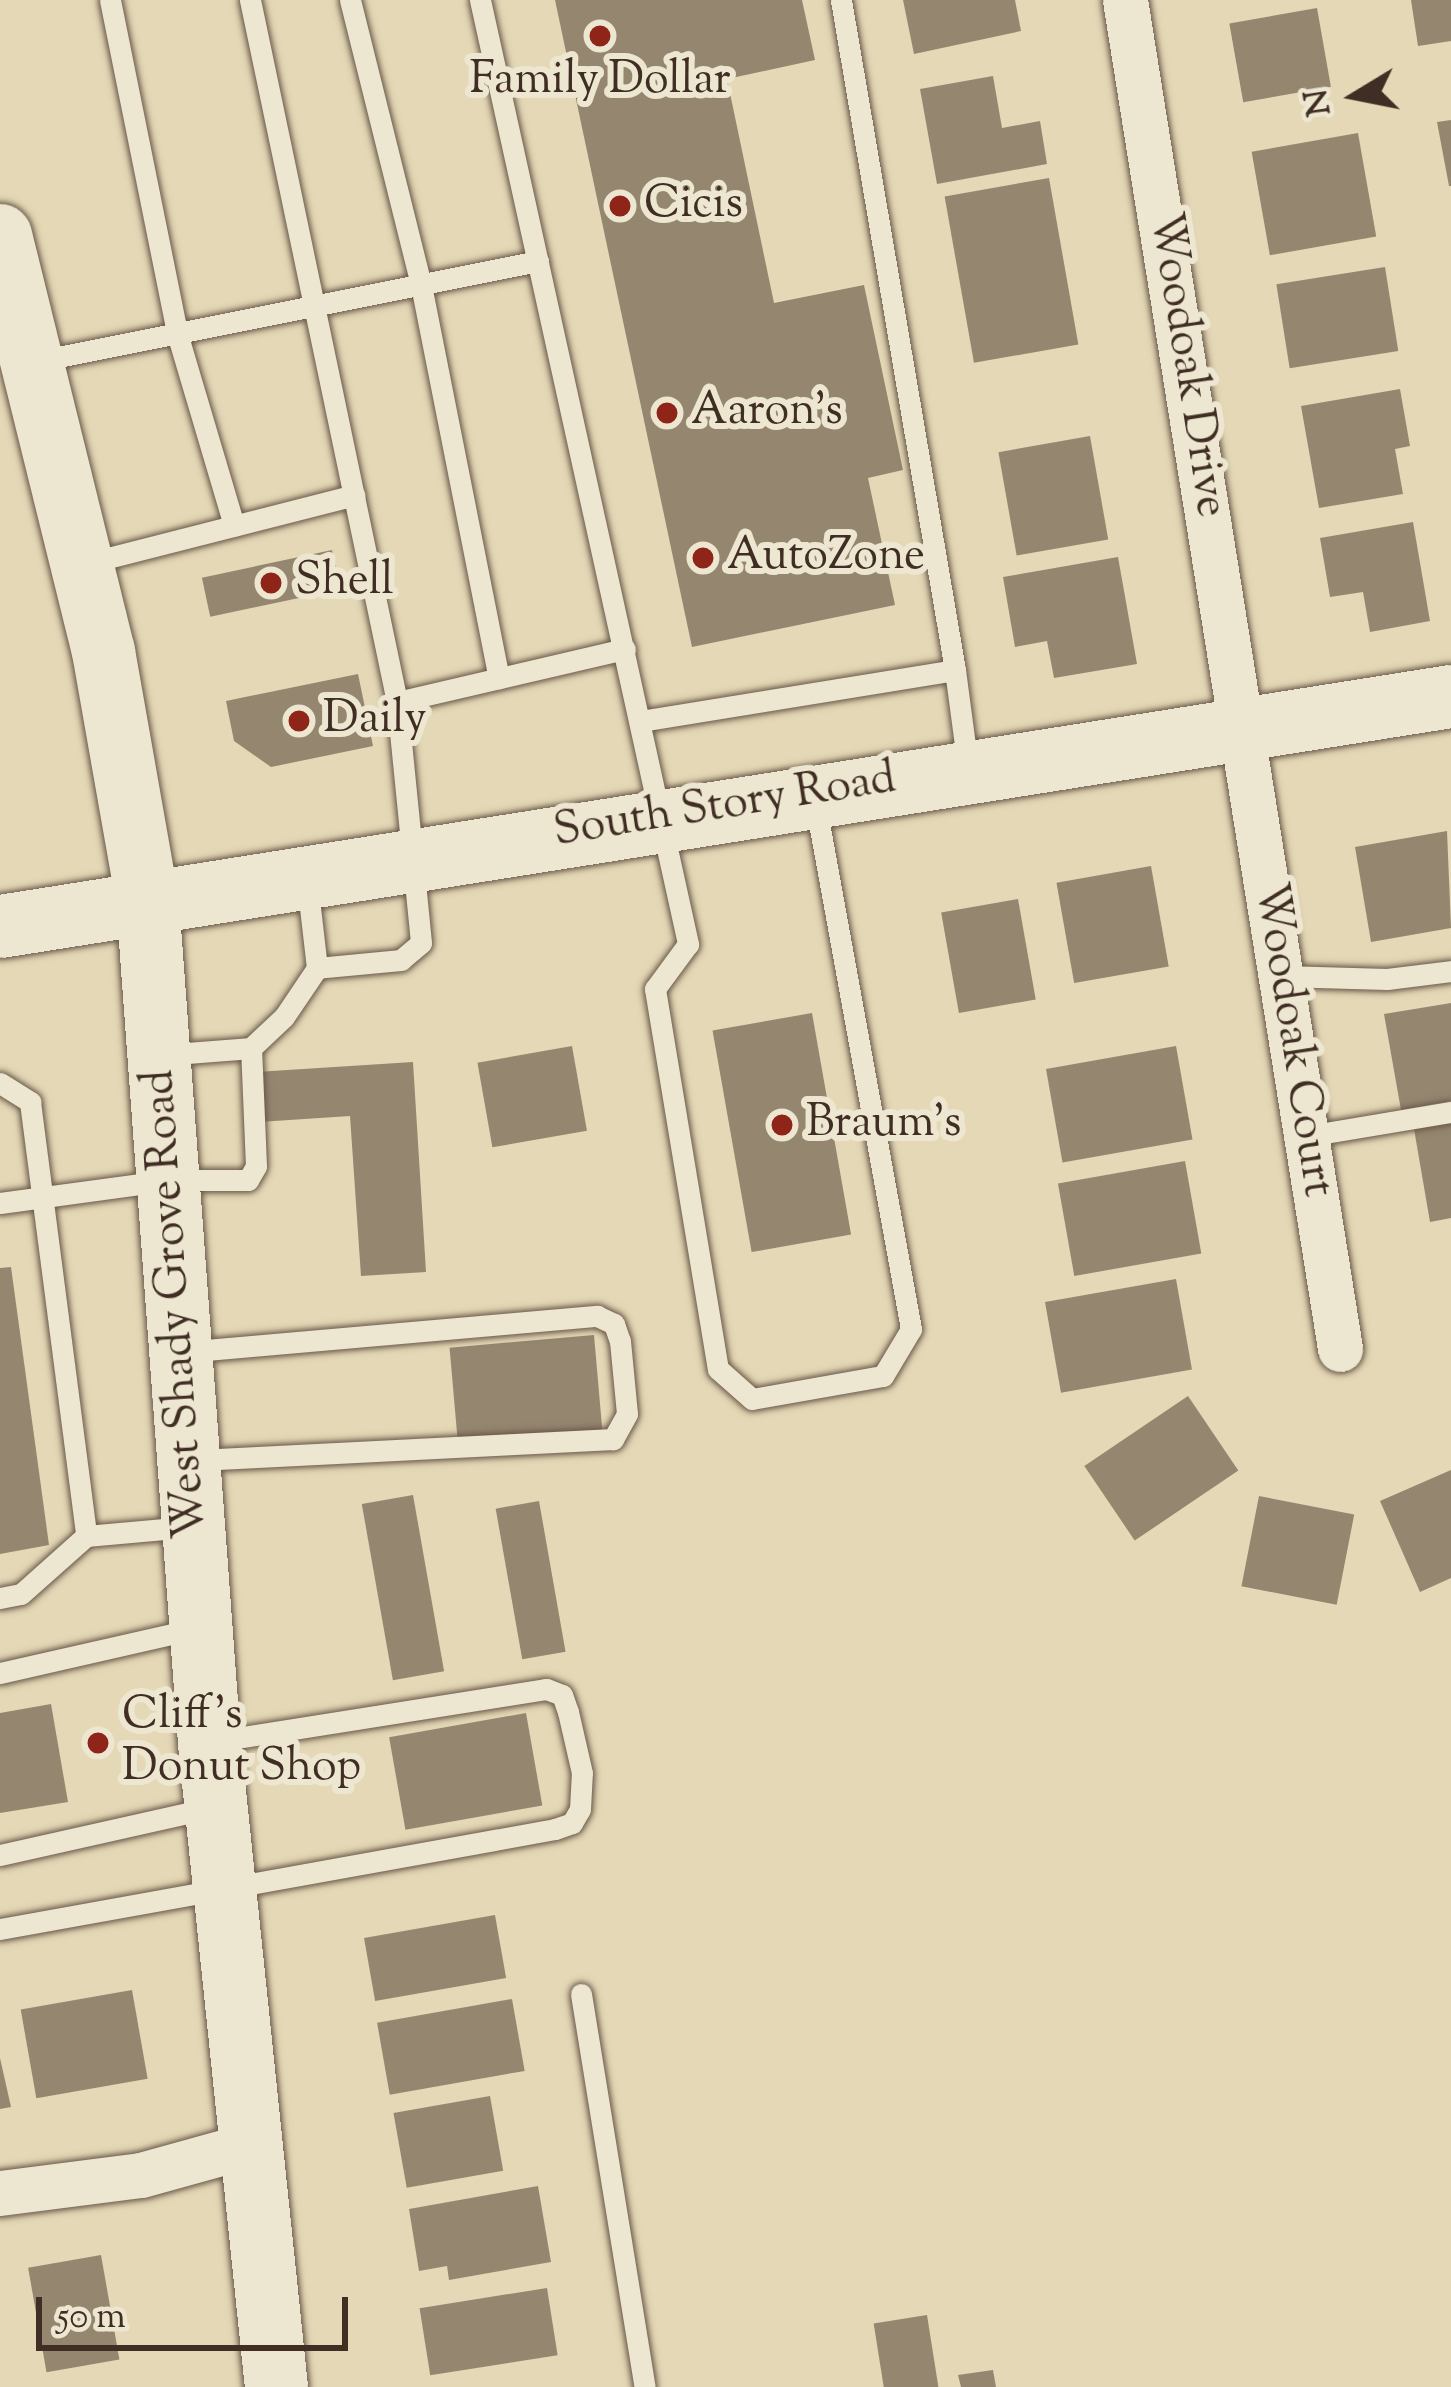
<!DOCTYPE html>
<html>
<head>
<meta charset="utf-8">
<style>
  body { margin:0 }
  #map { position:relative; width:1451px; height:2387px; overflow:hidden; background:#e4d8b6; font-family:"Sorts Mill Goudy",serif }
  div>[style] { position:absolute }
  .building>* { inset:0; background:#958670; transform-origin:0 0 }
  .roads { filter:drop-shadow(0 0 3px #695848) drop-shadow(0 0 3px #695848) }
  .lane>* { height:21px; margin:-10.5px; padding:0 10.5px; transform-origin:10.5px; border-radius:10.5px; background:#ede6d0 }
  .street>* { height:45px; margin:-22.5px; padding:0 22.5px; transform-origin:22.5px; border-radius:22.5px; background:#ede6d0 }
  .secondary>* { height:63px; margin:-31.5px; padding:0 31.5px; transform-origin:31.5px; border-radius:31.5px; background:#ede6d0 }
  .dots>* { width:33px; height:33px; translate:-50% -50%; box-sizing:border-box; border:6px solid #ede6d0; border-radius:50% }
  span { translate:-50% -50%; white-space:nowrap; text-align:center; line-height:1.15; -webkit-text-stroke:12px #ede6d0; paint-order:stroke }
  .poi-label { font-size:45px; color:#402e24 }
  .left { translate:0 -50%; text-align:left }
  .street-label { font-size:45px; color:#402e24 }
  .north { position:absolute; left:1295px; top:36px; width:120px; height:120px; -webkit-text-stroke:9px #ede6d0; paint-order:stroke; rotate:260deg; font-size:33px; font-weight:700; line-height:48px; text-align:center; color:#402e24 }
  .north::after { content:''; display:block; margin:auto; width:42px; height:54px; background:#402e24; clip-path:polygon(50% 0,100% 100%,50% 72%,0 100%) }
  .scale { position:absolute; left:36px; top:2297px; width:312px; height:54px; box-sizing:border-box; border:6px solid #402e24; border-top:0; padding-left:15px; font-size:36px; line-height:42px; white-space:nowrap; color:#402e24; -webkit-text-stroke:9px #ede6d0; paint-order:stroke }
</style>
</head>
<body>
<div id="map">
  <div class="building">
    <div style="clip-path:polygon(555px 0,802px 0,815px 60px,727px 79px,774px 303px,864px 285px,903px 470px,868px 478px,895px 605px,692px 647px)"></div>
    <div style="clip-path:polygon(903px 0,1015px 0,1021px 31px,914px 54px)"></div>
    <div style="clip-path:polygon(1411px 0,1451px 0,1451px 41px,1418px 46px)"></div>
    <div style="left:1317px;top:8px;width:80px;height:89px;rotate:80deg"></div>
    <div style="clip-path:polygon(993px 76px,1002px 128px,1040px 121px,1047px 164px,937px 184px,920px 89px)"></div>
    <div style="clip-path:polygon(1451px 120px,1451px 186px,1449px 186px,1437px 122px)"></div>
    <div style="left:1358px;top:133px;width:105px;height:108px;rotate:80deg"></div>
    <div style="left:1049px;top:178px;width:169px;height:106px;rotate:80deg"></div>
    <div style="left:1385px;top:267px;width:85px;height:110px;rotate:81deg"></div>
    <div style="clip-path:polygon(1400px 389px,1410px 446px,1395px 449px,1403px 494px,1319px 508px,1301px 406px)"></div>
    <div style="left:1090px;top:436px;width:105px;height:93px;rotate:80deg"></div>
    <div style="clip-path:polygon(1413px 522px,1430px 621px,1370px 632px,1363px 592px,1330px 597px,1320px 538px)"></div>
    <div style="left:332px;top:550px;width:40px;height:133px;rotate:78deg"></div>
    <div style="clip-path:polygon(1118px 557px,1137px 664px,1054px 678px,1047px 641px,1015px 647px,1003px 577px)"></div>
    <div style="clip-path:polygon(358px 674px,373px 746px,271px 767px,234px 741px,226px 701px)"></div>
    <div style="clip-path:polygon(1447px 831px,1451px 928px,1371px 942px,1355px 847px)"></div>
    <div style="left:1151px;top:866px;width:102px;height:96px;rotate:80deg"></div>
    <div style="left:1018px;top:899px;width:102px;height:78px;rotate:80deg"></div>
    <div style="clip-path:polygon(1451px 1003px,1451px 1101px,1401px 1110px,1384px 1014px)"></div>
    <div style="left:812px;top:1013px;width:225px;height:101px;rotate:80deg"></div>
    <div style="left:572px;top:1046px;width:86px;height:96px;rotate:80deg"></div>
    <div style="left:1176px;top:1046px;width:95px;height:132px;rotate:80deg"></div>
    <div style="clip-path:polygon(413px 1062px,426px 1272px,361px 1276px,350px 1116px,259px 1122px,256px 1072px)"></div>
    <div style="clip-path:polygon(1451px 1122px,1451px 1218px,1430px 1222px,1414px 1129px)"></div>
    <div style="left:1185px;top:1161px;width:94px;height:129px;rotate:80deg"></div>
    <div style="clip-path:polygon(11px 1267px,49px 1545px,0 1554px,0 1268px)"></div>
    <div style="left:1176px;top:1279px;width:92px;height:133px;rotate:80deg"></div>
    <div style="left:594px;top:1335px;width:97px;height:145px;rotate:85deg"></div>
    <div style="left:1188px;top:1396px;width:90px;height:125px;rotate:56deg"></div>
    <div style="clip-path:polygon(1451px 1470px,1451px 1578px,1420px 1592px,1380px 1501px)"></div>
    <div style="left:413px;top:1495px;width:179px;height:52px;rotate:80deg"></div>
    <div style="left:1259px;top:1496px;width:97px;height:92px;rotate:11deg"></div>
    <div style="left:539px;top:1501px;width:153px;height:44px;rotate:80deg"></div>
    <div style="clip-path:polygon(51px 1704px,68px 1802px,0 1813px,0 1713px)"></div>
    <div style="left:526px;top:1713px;width:94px;height:139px;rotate:80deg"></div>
    <div style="left:495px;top:1915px;width:64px;height:133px;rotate:80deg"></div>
    <div style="left:132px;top:1990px;width:90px;height:113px;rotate:80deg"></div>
    <div style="left:512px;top:1999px;width:73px;height:137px;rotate:80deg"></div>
    <div style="clip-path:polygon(0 2058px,11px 2107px,0 2109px)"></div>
    <div style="left:490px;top:2096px;width:76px;height:98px;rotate:80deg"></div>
    <div style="clip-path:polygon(538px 2186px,551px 2262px,449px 2280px,447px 2266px,419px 2271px,409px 2209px)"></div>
    <div style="left:101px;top:2255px;width:106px;height:74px;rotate:80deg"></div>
    <div style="left:547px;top:2288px;width:68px;height:129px;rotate:81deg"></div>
    <div style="left:927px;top:2315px;width:73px;height:54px;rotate:81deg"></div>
    <div style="clip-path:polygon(993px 2370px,996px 2387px,961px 2387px,958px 2375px)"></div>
  </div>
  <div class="roads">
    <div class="lane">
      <div style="left:110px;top:0;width:340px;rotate:78.6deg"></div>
      <div style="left:177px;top:333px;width:201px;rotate:73.5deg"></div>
      <div style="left:250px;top:0;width:717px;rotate:78.17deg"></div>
      <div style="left:397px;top:702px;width:242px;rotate:84.3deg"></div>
      <div style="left:421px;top:943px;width:26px;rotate:140deg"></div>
      <div style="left:401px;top:960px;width:84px;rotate:174.6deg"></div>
      <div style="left:350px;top:0;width:294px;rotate:76deg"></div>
      <div style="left:421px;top:285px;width:401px;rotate:78.8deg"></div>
      <div style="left:480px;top:0;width:967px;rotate:77.57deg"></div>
      <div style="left:688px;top:944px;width:56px;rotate:126.3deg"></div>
      <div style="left:655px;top:989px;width:385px;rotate:80.6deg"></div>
      <div style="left:718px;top:1369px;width:45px;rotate:41.4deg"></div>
      <div style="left:752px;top:1399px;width:133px;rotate:-10deg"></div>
      <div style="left:883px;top:1376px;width:55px;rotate:-59.2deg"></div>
      <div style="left:911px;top:1329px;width:537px;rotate:-100.3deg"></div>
      <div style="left:38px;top:361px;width:510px;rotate:-11.31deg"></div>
      <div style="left:88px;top:563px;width:275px;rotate:-14.3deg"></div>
      <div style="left:955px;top:670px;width:99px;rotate:82.4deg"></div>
      <div style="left:397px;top:702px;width:234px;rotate:-13.1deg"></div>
      <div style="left:641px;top:721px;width:318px;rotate:-9.2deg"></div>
      <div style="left:955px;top:670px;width:680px;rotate:-99.66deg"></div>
      <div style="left:1282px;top:976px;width:105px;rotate:1.6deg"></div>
      <div style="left:1387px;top:979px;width:64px;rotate:-7.1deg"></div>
      <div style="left:162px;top:1055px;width:89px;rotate:-4.5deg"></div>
      <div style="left:0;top:1083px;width:36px;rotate:32deg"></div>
      <div style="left:30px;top:1102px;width:438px;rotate:82.6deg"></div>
      <div style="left:1307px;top:1136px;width:146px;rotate:-9.5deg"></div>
      <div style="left:0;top:1203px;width:172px;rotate:-7.7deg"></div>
      <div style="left:170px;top:1180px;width:78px"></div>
      <div style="left:248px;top:1180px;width:16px;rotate:-60deg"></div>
      <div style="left:256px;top:1166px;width:118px;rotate:-92.4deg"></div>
      <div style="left:251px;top:1048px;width:45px;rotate:-43.2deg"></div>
      <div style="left:284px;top:1017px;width:59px;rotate:-56deg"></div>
      <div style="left:317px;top:968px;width:88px;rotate:-96.6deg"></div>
      <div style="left:183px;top:1352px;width:416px;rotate:-5deg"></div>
      <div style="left:597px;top:1316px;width:19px;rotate:25deg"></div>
      <div style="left:614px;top:1324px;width:18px;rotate:71deg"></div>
      <div style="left:620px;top:1341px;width:73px;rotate:84.5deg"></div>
      <div style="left:627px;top:1414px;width:29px;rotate:119deg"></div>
      <div style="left:613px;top:1439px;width:420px;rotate:177.1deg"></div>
      <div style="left:0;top:1598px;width:21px;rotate:-11deg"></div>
      <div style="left:21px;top:1594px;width:87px;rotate:-41.7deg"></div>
      <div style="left:86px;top:1536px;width:101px;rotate:-5.1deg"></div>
      <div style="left:0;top:1673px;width:198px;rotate:-12.8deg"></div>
      <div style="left:0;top:1855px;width:215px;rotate:-12.6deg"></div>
      <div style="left:0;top:1929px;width:564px;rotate:-10.21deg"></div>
      <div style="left:555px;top:1829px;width:18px;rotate:-19deg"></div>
      <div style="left:572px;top:1823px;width:16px;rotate:-60deg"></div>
      <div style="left:580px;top:1809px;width:36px;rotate:-87deg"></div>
      <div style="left:582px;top:1773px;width:63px;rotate:-102.9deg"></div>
      <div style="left:568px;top:1712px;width:18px;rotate:-109deg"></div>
      <div style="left:562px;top:1695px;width:17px;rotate:-159deg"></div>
      <div style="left:546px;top:1689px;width:334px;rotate:171deg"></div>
      <div style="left:581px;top:1994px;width:398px;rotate:80.8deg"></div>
    </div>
    <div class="street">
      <div style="left:1125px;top:0;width:1366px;rotate:80.94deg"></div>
      <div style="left:0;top:2193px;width:142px;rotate:-7.3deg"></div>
      <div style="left:141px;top:2175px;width:116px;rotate:-15.5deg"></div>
    </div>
    <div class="secondary">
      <div style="left:0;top:235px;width:429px;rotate:76.1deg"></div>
      <div style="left:103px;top:651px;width:253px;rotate:80deg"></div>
      <div style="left:147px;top:900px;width:845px;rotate:85.79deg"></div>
      <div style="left:209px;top:1743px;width:647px;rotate:84.06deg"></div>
      <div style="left:0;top:926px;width:1469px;rotate:-9.01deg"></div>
    </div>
  </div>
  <div class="dots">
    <div style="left:600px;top:36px;background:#8f2418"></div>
    <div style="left:620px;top:206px;background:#8f2418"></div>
    <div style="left:667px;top:413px;background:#8f2418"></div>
    <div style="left:703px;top:558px;background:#8f2418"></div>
    <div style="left:271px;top:583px;background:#8f2418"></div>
    <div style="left:299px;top:721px;background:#8f2418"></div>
    <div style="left:782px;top:1125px;background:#8f2418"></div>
    <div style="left:98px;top:1743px;background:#8f2418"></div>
  </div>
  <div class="poi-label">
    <span style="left:600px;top:82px">Family Dollar</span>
    <span class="left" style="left:644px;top:206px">Cicis</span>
    <span class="left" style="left:691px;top:413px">Aaron's</span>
    <span class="left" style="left:727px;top:558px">AutoZone</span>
    <span class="left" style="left:295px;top:583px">Shell</span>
    <span class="left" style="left:323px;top:721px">Daily</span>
    <span class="left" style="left:806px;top:1125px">Braum's</span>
    <span class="left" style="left:122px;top:1743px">Cliff's<br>Donut Shop</span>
  </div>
  <div class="street-label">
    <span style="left:1186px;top:365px;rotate:81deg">Woodoak Drive</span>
    <span style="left:725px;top:807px;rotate:-9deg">South Story Road</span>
    <span style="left:1292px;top:1040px;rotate:81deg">Woodoak Court</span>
    <span style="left:177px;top:1304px;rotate:-94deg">West Shady Grove Road</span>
  </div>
  <div class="north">N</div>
  <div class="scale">50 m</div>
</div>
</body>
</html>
